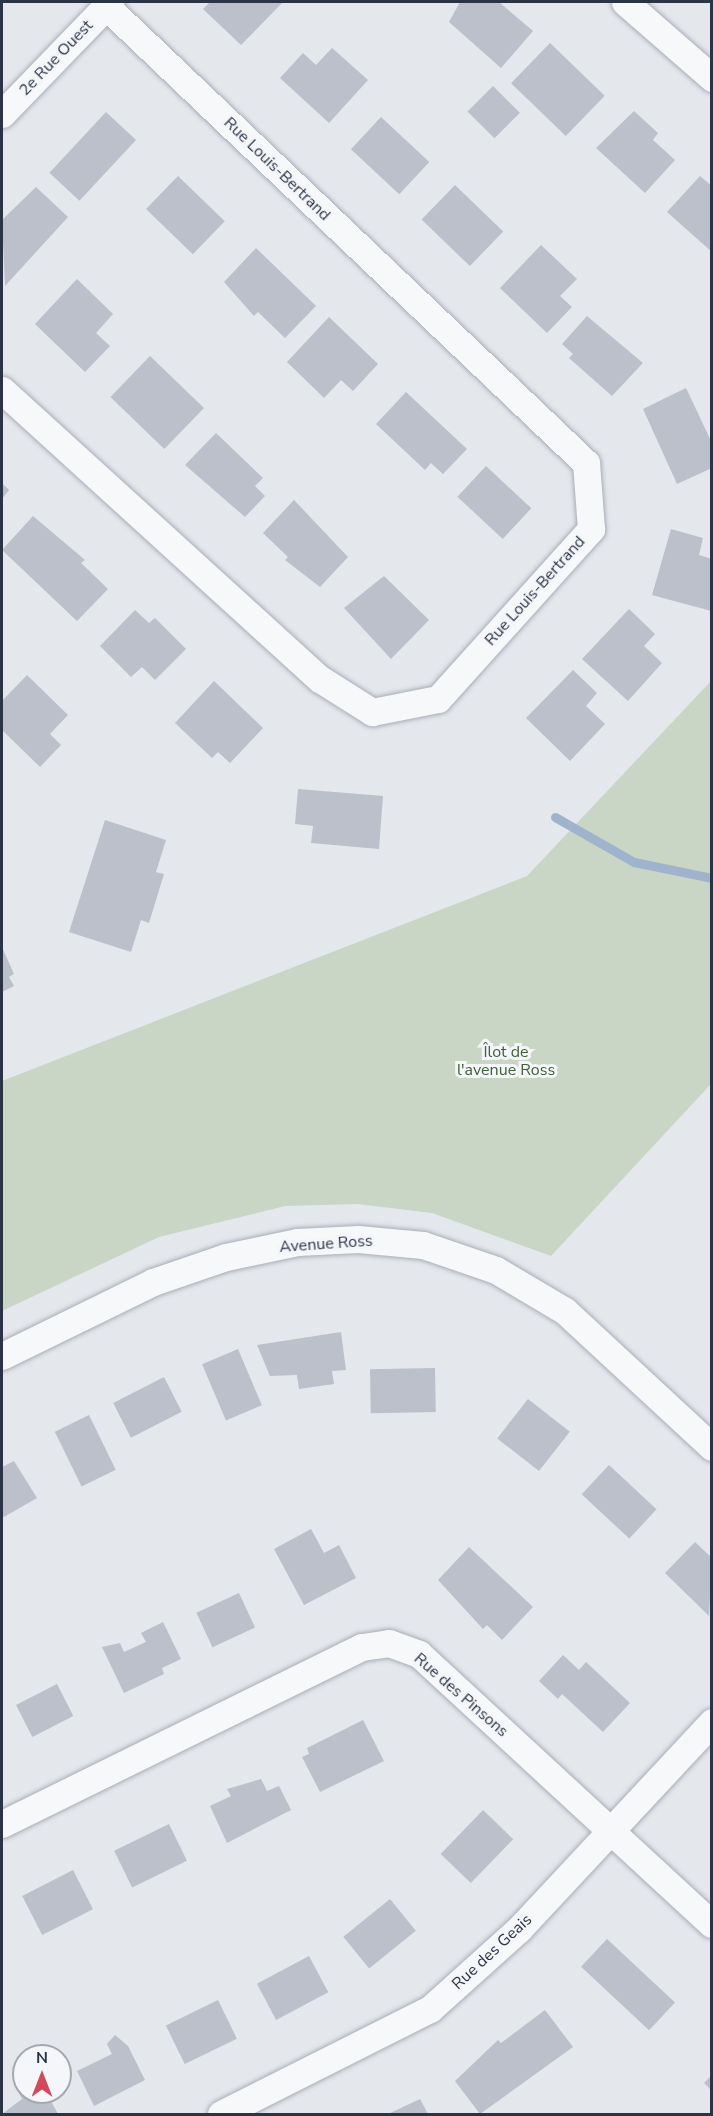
<!DOCTYPE html>
<html>
<head>
<meta charset="utf-8">
<style>
  body { margin:0 }
  #map { position:relative; width:713px; height:2116px; overflow:hidden; background:#e4e7ec; font-family:"Nunito Sans",sans-serif }
  div>[style] { position:absolute }
  .green>* { inset:0; background:#c9d6c5 }
  .stream>* { height:9px; margin:-4.5px; padding:0 4.5px; transform-origin:4.5px; border-radius:4.5px; background:#9fb4cc }
  .building>* { inset:0; background:#bbc0ca; transform-origin:0 0 }
  .roads { filter:drop-shadow(0 0 2px #a9aeb7) drop-shadow(0 0 2px #a9aeb7) }
  .street>* { height:27px; margin:-13.5px; padding:0 13.5px; transform-origin:13.5px; border-radius:13.5px; background:#f7f8fa }
  span { translate:-50% -50%; white-space:nowrap; text-align:center; line-height:1.15; -webkit-text-stroke:6px #f4f6f9; paint-order:stroke }
  .street-label { font-size:16px; color:#2b3445 }
  .park-label { font-size:16px; color:#3f6138 }
  .frame { position:absolute; inset:0; border:3px solid #2b3445; pointer-events:none }
  .north { position:absolute; left:12px; top:2044px; width:60px; height:60px; box-sizing:border-box; background:#f4f6f9; border:2px solid #a4a8b1; border-radius:50%; rotate:0deg; font-size:16px; font-weight:700; line-height:24px; text-align:center; color:#2b3445 }
  .north::after { content:''; display:block; margin:auto; width:21px; height:27px; background:#d1495b; clip-path:polygon(50% 0,100% 100%,50% 72%,0 100%) }
</style>
</head>
<body>
<div id="map">
  <div class="green">
    <div style="clip-path:polygon(711px 681px,711px 1084px,551px 1256px,432px 1213px,357px 1204px,285px 1206px,159px 1237px,2px 1311px,2px 1081px,527px 876px)"></div>
  </div>
  <div class="stream">
    <div style="left:555px;top:817px;width:91px;rotate:29.7deg"></div>
    <div style="left:634px;top:862px;width:80px;rotate:11.6deg"></div>
  </div>
  <div class="building">
    <div style="clip-path:polygon(210px 2px,283px 2px,241px 45px,203px 9px)"></div>
    <div style="clip-path:polygon(460px 2px,499px 2px,533px 31px,501px 68px,449px 22px)"></div>
    <div style="left:550px;top:43px;width:76px;height:56px;rotate:44deg"></div>
    <div style="clip-path:polygon(332px 48px,368px 80px,329px 123px,280px 78px,303px 53px,316px 65px)"></div>
    <div style="left:493px;top:86px;width:38px;height:36px;rotate:45deg"></div>
    <div style="clip-path:polygon(634px 111px,658px 133px,653px 140px,675px 160px,645px 193px,596px 148px)"></div>
    <div style="left:106px;top:112px;width:41px;height:83px;rotate:43deg"></div>
    <div style="left:381px;top:117px;width:66px;height:44px;rotate:43deg"></div>
    <div style="left:178px;top:176px;width:65px;height:46px;rotate:44deg"></div>
    <div style="clip-path:polygon(700px 176px,712px 186px,712px 252px,667px 212px)"></div>
    <div style="left:455px;top:185px;width:67px;height:48px;rotate:44deg"></div>
    <div style="clip-path:polygon(36px 187px,68px 217px,5px 286px,2px 220px)"></div>
    <div style="clip-path:polygon(541px 245px,577px 279px,560px 296px,572px 307px,547px 333px,500px 288px)"></div>
    <div style="clip-path:polygon(256px 248px,316px 306px,285px 338px,258px 312px,254px 316px,224px 282px)"></div>
    <div style="clip-path:polygon(77px 279px,113px 314px,96px 333px,110px 346px,85px 372px,35px 324px)"></div>
    <div style="clip-path:polygon(587px 316px,643px 363px,612px 396px,569px 358px,573px 354px,562px 344px)"></div>
    <div style="clip-path:polygon(329px 317px,378px 364px,353px 391px,341px 380px,324px 398px,287px 362px)"></div>
    <div style="left:150px;top:356px;width:75px;height:57px;rotate:44deg"></div>
    <div style="clip-path:polygon(686px 388px,712px 443px,712px 468px,677px 484px,643px 409px)"></div>
    <div style="clip-path:polygon(406px 392px,467px 449px,443px 474px,431px 463px,425px 470px,376px 424px)"></div>
    <div style="clip-path:polygon(216px 433px,263px 478px,255px 486px,265px 496px,245px 517px,185px 465px)"></div>
    <div style="left:486px;top:466px;width:62px;height:42px;rotate:43deg"></div>
    <div style="clip-path:polygon(2px 483px,9px 490px,2px 499px)"></div>
    <div style="clip-path:polygon(294px 500px,348px 557px,320px 587px,285px 560px,288px 557px,263px 533px)"></div>
    <div style="clip-path:polygon(33px 516px,85px 560px,81px 563px,108px 589px,77px 621px,2px 550px)"></div>
    <div style="clip-path:polygon(671px 529px,703px 538px,699px 555px,712px 559px,711px 611px,652px 595px)"></div>
    <div style="clip-path:polygon(384px 576px,429px 620px,391px 659px,344px 608px)"></div>
    <div style="clip-path:polygon(629px 609px,655px 634px,644px 646px,662px 663px,628px 701px,582px 659px)"></div>
    <div style="clip-path:polygon(135px 610px,149px 623px,155px 618px,186px 649px,155px 680px,142px 667px,131px 677px,100px 646px)"></div>
    <div style="clip-path:polygon(573px 670px,597px 693px,586px 706px,605px 724px,570px 761px,526px 718px)"></div>
    <div style="clip-path:polygon(27px 675px,68px 715px,50px 734px,61px 745px,40px 767px,2px 730px,2px 701px)"></div>
    <div style="clip-path:polygon(214px 681px,263px 728px,230px 763px,218px 752px,212px 758px,175px 723px)"></div>
    <div style="clip-path:polygon(298px 789px,383px 796px,379px 849px,311px 843px,313px 826px,295px 824px)"></div>
    <div style="clip-path:polygon(105px 820px,166px 840px,156px 872px,164px 874px,149px 923px,141px 920px,131px 952px,69px 932px)"></div>
    <div style="clip-path:polygon(2px 947px,14px 974px,9px 977px,14px 986px,2px 992px)"></div>
    <div style="clip-path:polygon(341px 1332px,346px 1370px,332px 1371px,334px 1384px,299px 1389px,297px 1375px,270px 1376px,257px 1345px)"></div>
    <div style="left:238px;top:1349px;width:61px;height:39px;rotate:67deg"></div>
    <div style="left:435px;top:1368px;width:44px;height:65px;rotate:89deg"></div>
    <div style="left:164px;top:1377px;width:39px;height:57px;rotate:63deg"></div>
    <div style="left:528px;top:1399px;width:53px;height:50px;rotate:38deg"></div>
    <div style="left:89px;top:1415px;width:61px;height:38px;rotate:64deg"></div>
    <div style="clip-path:polygon(14px 1461px,37px 1498px,2px 1518px,2px 1467px)"></div>
    <div style="left:609px;top:1465px;width:65px;height:40px;rotate:43deg"></div>
    <div style="clip-path:polygon(311px 1529px,324px 1553px,339px 1545px,356px 1578px,304px 1605px,274px 1549px)"></div>
    <div style="clip-path:polygon(695px 1542px,712px 1558px,709px 1616px,665px 1573px)"></div>
    <div style="clip-path:polygon(469px 1547px,533px 1607px,502px 1640px,487px 1625px,483px 1629px,438px 1580px)"></div>
    <div style="left:239px;top:1593px;width:38px;height:47px;rotate:65deg"></div>
    <div style="clip-path:polygon(163px 1622px,181px 1659px,162px 1668px,164px 1674px,124px 1693px,102px 1647px,120px 1643px,124px 1652px,146px 1642px,141px 1633px)"></div>
    <div style="clip-path:polygon(563px 1655px,579px 1670px,586px 1662px,630px 1703px,603px 1732px,562px 1694px,558px 1699px,539px 1681px)"></div>
    <div style="left:57px;top:1684px;width:36px;height:46px;rotate:63deg"></div>
    <div style="clip-path:polygon(363px 1720px,384px 1761px,320px 1792px,302px 1757px,309px 1754px,307px 1748px)"></div>
    <div style="clip-path:polygon(261px 1779px,267px 1791px,279px 1786px,291px 1810px,227px 1843px,210px 1806px,231px 1796px,227px 1789px)"></div>
    <div style="left:483px;top:1810px;width:42px;height:61px;rotate:44deg"></div>
    <div style="left:169px;top:1824px;width:41px;height:61px;rotate:64deg"></div>
    <div style="left:73px;top:1870px;width:44px;height:57px;rotate:63deg"></div>
    <div style="left:390px;top:1899px;width:41px;height:60px;rotate:51deg"></div>
    <div style="left:607px;top:1939px;width:93px;height:38px;rotate:43deg"></div>
    <div style="left:309px;top:1956px;width:41px;height:59px;rotate:62deg"></div>
    <div style="left:218px;top:2000px;width:43px;height:58px;rotate:64deg"></div>
    <div style="clip-path:polygon(545px 2010px,573px 2047px,480px 2114px,455px 2081px,498px 2040px,501px 2043px)"></div>
    <div style="clip-path:polygon(115px 2035px,128px 2046px,145px 2080px,94px 2106px,77px 2071px,112px 2054px,107px 2044px)"></div>
    <div style="clip-path:polygon(712px 2075px,712px 2091px,704px 2083px)"></div>
    <div style="clip-path:polygon(24px 2083px,24px 2092px,46px 2092px,58px 2114px,2px 2114px,22px 2099px,18px 2091px)"></div>
    <div style="clip-path:polygon(420px 2099px,428px 2114px,388px 2114px)"></div>
  </div>
  <div class="roads">
    <div class="street">
      <div style="left:625px;top:2px;width:116px;rotate:41.1deg"></div>
      <div style="left:2px;top:114px;width:156px;rotate:-46deg"></div>
      <div style="left:2px;top:390px;width:430px;rotate:42.3deg"></div>
      <div style="left:320px;top:679px;width:62px;rotate:32.4deg"></div>
      <div style="left:372px;top:712px;width:67px;rotate:-11.1deg"></div>
      <div style="left:438px;top:699px;width:229px;rotate:-48deg"></div>
      <div style="left:591px;top:529px;width:66px;rotate:-94.3deg"></div>
      <div style="left:586px;top:463px;width:663px;rotate:-136.41deg"></div>
      <div style="left:2px;top:1356px;width:168px;rotate:-26.1deg"></div>
      <div style="left:153px;top:1282px;width:77px;rotate:-18.9deg"></div>
      <div style="left:226px;top:1257px;width:73px;rotate:-11.9deg"></div>
      <div style="left:297px;top:1242px;width:61px;rotate:-2.8deg"></div>
      <div style="left:358px;top:1239px;width:65px;rotate:5.3deg"></div>
      <div style="left:423px;top:1245px;width:77px;rotate:18.9deg"></div>
      <div style="left:496px;top:1270px;width:80px;rotate:30.7deg"></div>
      <div style="left:565px;top:1311px;width:200px;rotate:42.8deg"></div>
      <div style="left:2px;top:1824px;width:401px;rotate:-26.2deg"></div>
      <div style="left:362px;top:1647px;width:27px;rotate:-8deg"></div>
      <div style="left:389px;top:1643px;width:32px;rotate:20deg"></div>
      <div style="left:419px;top:1654px;width:398px;rotate:42.7deg"></div>
      <div style="left:221px;top:2114px;width:234px;rotate:-26.7deg"></div>
      <div style="left:430px;top:2009px;width:120px;rotate:-42deg"></div>
      <div style="left:519px;top:1929px;width:283px;rotate:-47deg"></div>
    </div>
  </div>
  <div class="street-label">
    <span style="left:56px;top:58px;rotate:-46deg">2e Rue Ouest</span>
    <span style="left:277px;top:169px;rotate:44deg">Rue Louis-Bertrand</span>
    <span style="left:535px;top:591px;rotate:-48deg">Rue Louis-Bertrand</span>
    <span style="left:326px;top:1244px;rotate:-4deg">Avenue Ross</span>
    <span style="left:461px;top:1695px;rotate:41deg">Rue des Pinsons</span>
    <span style="left:492px;top:1952px;rotate:-43deg">Rue des Geais</span>
  </div>
  <div class="park-label">
    <span style="left:506px;top:1061px">Îlot de<br>l'avenue Ross</span>
  </div>
  <div class="frame"></div>
  <div class="north">N</div>
</div>
</body>
</html>
